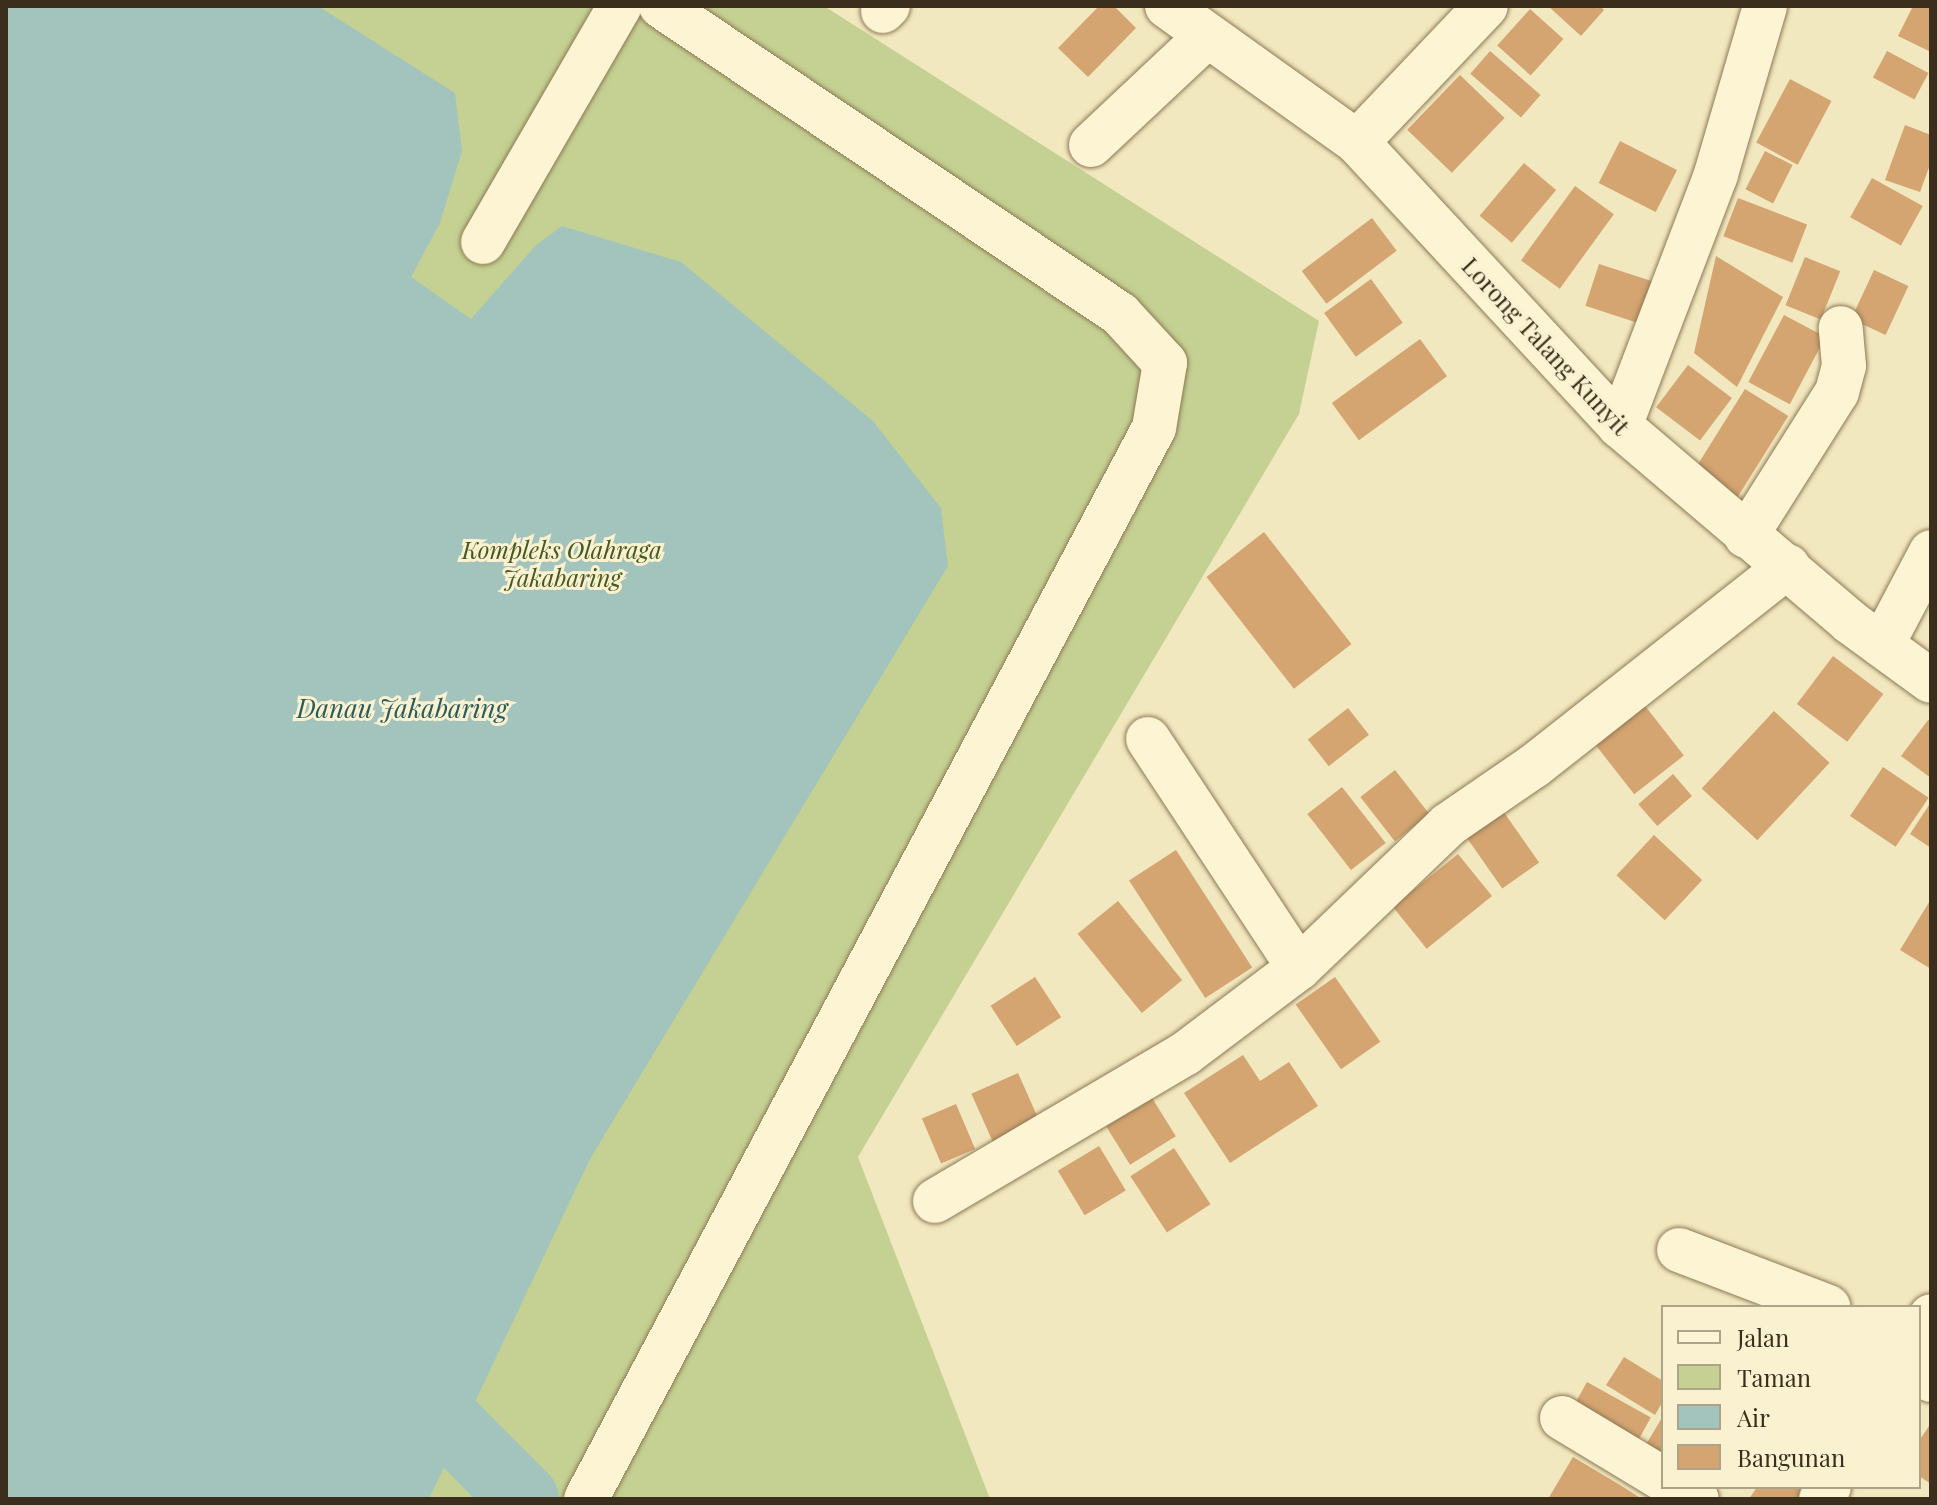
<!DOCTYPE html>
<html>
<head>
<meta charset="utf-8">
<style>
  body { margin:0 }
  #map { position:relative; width:1937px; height:1505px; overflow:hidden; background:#f2e8bf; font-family:"Playfair Display",serif }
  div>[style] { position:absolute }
  .green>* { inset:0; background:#c4d192 }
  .water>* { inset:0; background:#a3c4bd }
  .river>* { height:70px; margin:-35px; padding:0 35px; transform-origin:35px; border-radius:35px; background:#a3c4bd }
  .building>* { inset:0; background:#d4a471; transform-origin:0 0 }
  .roads { filter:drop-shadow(0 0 2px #8d7956) drop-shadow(0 0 2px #8d7956) }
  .minor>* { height:44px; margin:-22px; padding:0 22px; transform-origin:22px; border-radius:22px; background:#fcf4d3 }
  span { translate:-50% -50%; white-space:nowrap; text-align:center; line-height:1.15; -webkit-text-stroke:6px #f9f1d0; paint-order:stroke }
  .street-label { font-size:24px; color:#3b2e1c }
  .park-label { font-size:24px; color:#455a20; font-style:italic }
  .water-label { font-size:26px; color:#295a5c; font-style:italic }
  .frame { position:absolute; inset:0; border:8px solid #3b2e1c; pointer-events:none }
  .legend { position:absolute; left:1661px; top:1305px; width:260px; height:184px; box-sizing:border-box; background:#f9f1d0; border:2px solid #ada388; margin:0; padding:10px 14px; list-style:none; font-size:24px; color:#3b2e1c }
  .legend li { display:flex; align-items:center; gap:16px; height:40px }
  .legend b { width:40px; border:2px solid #ada388 }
</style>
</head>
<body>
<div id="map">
  <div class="green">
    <div style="clip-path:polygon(6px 6px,824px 6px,1319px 321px,1299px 414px,858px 1157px,990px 1499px,6px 1499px)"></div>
  </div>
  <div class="water">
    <div style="clip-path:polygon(6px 6px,318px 6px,455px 93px,462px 151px,440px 223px,411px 277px,471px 319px,536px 245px,562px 226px,681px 262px,873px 421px,941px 508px,948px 566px,590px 1159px,429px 1499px,6px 1499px)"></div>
  </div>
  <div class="river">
    <div style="left:393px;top:1367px;width:186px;rotate:45.2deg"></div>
  </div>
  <div class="building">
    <div style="clip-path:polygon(1099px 6px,1114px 6px,1136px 28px,1088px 77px,1058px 48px)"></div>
    <div style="clip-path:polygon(1548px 6px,1600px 6px,1604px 10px,1581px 36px)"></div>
    <div style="clip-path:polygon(1913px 6px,1931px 6px,1931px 52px,1898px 36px)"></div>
    <div style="left:1530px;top:9px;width:45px;height:49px;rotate:42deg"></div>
    <div style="left:1490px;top:51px;width:67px;height:30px;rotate:41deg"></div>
    <div style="left:1887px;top:51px;width:47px;height:30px;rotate:28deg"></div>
    <div style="left:1460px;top:75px;width:62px;height:76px;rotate:44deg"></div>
    <div style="left:1790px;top:79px;width:47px;height:72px;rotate:28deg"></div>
    <div style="clip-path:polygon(1905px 125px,1931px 135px,1931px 162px,1920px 192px,1885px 180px)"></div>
    <div style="left:1620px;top:141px;width:64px;height:47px;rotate:27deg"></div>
    <div style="left:1765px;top:151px;width:31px;height:43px;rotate:27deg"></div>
    <div style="left:1524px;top:163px;width:42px;height:69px;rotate:40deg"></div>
    <div style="left:1872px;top:178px;width:58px;height:45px;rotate:29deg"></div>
    <div style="left:1575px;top:186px;width:48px;height:92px;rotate:36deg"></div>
    <div style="left:1738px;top:198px;width:74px;height:41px;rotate:21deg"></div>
    <div style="left:1372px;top:218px;width:41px;height:88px;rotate:53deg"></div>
    <div style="clip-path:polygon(1716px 256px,1783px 297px,1737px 387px,1694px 353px)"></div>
    <div style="left:1805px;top:257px;width:38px;height:52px;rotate:22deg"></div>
    <div style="left:1599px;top:264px;width:56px;height:44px;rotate:18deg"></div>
    <div style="left:1874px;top:270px;width:38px;height:54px;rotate:25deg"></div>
    <div style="left:1371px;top:279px;width:54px;height:58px;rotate:54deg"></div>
    <div style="left:1784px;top:315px;width:47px;height:76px;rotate:28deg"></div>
    <div style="left:1420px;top:339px;width:46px;height:109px;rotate:54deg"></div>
    <div style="left:1688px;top:365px;width:55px;height:53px;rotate:37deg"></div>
    <div style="left:1745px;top:389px;width:51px;height:97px;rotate:32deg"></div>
    <div style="left:1264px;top:532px;width:142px;height:73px;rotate:52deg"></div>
    <div style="left:1833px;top:656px;width:63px;height:60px;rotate:37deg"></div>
    <div style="left:1642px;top:702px;width:68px;height:63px;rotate:52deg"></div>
    <div style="left:1348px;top:708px;width:34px;height:51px;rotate:52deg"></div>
    <div style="left:1774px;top:711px;width:76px;height:106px;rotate:43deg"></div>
    <div style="clip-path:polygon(1928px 720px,1931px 721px,1931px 778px,1901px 756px)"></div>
    <div style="left:1883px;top:767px;width:55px;height:59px;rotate:34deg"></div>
    <div style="left:1395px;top:770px;width:56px;height:44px;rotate:52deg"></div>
    <div style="left:1673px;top:774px;width:29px;height:46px;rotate:49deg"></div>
    <div style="left:1342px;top:787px;width:71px;height:44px;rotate:52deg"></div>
    <div style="clip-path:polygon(1931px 802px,1931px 848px,1910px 834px)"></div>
    <div style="left:1503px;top:811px;width:63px;height:45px;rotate:55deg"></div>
    <div style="left:1654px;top:835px;width:66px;height:55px;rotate:43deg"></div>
    <div style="left:1176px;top:850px;width:140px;height:56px;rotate:57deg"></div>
    <div style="left:1458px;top:854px;width:54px;height:84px;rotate:51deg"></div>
    <div style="clip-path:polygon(1931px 899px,1931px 969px,1900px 950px)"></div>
    <div style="left:1118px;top:901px;width:102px;height:52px;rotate:51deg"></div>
    <div style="left:1035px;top:977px;width:48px;height:53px;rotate:57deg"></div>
    <div style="left:1335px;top:977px;width:79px;height:48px;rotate:55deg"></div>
    <div style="clip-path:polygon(1243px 1055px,1260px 1081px,1289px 1062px,1318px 1106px,1230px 1163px,1184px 1093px)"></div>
    <div style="left:1018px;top:1073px;width:57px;height:51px;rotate:66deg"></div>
    <div style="left:1152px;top:1098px;width:45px;height:54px;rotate:58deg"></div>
    <div style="left:956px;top:1104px;width:49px;height:37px;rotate:67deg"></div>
    <div style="left:1099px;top:1146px;width:52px;height:48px;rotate:59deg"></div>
    <div style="left:1174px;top:1148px;width:67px;height:52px;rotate:57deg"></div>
    <div style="clip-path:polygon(1624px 1357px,1663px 1381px,1663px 1401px,1655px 1415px,1606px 1385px)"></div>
    <div style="left:1587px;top:1382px;width:73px;height:39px;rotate:29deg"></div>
    <div style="clip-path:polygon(1663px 1416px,1663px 1466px,1641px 1453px)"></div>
    <div style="clip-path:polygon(1931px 1423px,1931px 1484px,1919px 1476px,1919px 1441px)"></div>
    <div style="clip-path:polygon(1573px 1457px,1620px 1485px,1642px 1499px,1548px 1499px)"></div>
    <div style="clip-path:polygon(1757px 1487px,1810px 1487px,1802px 1499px,1749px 1499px)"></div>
  </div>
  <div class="roads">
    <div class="minor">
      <div style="left:1167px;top:6px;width:234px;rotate:35.6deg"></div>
      <div style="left:1357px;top:142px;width:387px;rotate:47.2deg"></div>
      <div style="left:1620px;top:426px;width:302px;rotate:40.4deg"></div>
      <div style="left:1850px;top:622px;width:100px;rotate:36.1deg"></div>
      <div style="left:883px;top:11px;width:7px;rotate:-45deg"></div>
      <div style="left:1357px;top:142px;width:187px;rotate:-46.5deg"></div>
      <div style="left:1091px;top:145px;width:158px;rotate:-43.2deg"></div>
      <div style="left:483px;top:242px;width:273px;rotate:-59.9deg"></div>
      <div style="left:1620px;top:426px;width:270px;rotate:-69.1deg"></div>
      <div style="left:1716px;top:174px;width:175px;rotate:-73.7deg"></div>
      <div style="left:1746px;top:536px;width:170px;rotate:-57.7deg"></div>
      <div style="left:1837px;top:392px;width:27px;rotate:-75deg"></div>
      <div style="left:1844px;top:366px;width:38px;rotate:-95deg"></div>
      <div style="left:1882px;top:645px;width:105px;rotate:-62.2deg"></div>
      <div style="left:1148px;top:739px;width:274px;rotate:56.6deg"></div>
      <div style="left:935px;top:1201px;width:291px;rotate:-30.5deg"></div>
      <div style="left:1186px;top:1053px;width:141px;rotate:-37deg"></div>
      <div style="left:1299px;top:968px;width:207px;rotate:-43.8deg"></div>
      <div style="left:1448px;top:825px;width:104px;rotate:-34.5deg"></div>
      <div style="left:1534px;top:766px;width:323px;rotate:-38.2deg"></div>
      <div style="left:1679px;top:1250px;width:160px;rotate:20.9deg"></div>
      <div style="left:1919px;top:1337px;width:24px;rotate:-60deg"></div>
      <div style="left:1919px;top:1372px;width:14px;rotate:34deg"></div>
      <div style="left:1562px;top:1418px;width:118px;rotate:31.1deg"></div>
      <div style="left:1677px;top:1487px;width:23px;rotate:31deg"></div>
      <div style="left:586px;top:1499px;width:1212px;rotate:-62.06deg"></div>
      <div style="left:1154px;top:428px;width:66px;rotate:-80.4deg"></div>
      <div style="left:1165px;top:363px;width:67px;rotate:-132.6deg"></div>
      <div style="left:1120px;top:314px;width:553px;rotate:-146.14deg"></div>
      <div style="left:1821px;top:1499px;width:14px;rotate:-56deg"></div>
    </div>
  </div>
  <div class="street-label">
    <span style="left:1546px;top:346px;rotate:47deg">Lorong Talang Kunyit</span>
  </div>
  <div class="park-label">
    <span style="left:562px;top:564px">Kompleks Olahraga<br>Jakabaring</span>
  </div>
  <div class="water-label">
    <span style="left:402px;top:708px">Danau Jakabaring</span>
  </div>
  <div class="frame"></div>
  <ul class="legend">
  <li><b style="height:10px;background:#fcf4d3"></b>Jalan</li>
  <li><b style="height:22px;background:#c4d192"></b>Taman</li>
  <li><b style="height:22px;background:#a3c4bd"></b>Air</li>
  <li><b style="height:22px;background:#d4a471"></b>Bangunan</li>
  </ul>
</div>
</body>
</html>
